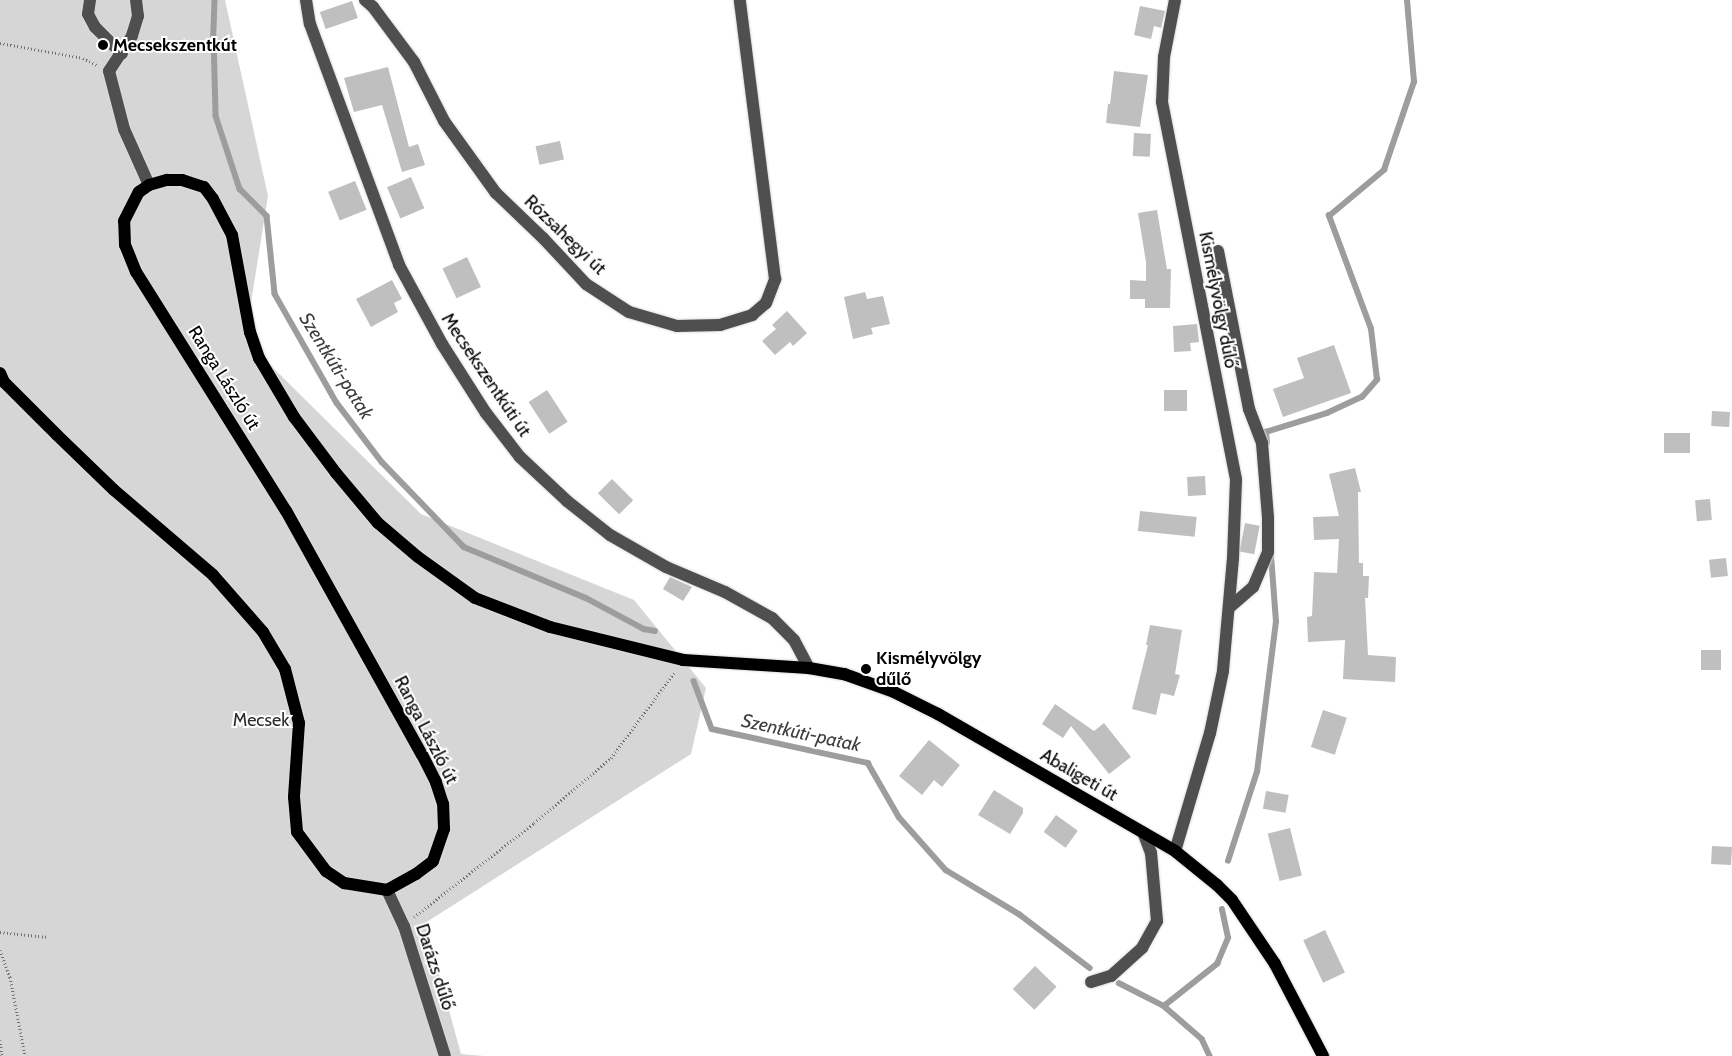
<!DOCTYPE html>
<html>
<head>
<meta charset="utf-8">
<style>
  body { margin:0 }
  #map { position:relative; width:1732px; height:1056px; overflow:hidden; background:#fff; font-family:Cabin,sans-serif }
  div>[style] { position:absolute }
  .green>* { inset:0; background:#d6d6d6 }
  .stream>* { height:5.5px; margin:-2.75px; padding:0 2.75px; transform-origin:2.75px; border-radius:2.75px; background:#9d9d9d }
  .building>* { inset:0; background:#bfbfbf; transform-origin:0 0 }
  .path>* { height:3px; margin-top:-1.5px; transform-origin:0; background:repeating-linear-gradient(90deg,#717171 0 1px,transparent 0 3.5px) }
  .roads { filter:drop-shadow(0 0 1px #dbdbdb) drop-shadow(0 0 1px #dbdbdb) }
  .minor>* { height:12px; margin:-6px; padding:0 6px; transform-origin:6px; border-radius:6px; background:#4f4f4f }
  .major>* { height:12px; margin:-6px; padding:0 6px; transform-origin:6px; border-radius:6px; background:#000 }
  .dots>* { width:14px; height:14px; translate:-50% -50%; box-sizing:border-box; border:2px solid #fff; border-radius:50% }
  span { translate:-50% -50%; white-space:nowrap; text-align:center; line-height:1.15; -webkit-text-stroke:4px #fff; paint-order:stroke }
  .poi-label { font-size:18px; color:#000; font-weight:700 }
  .left { translate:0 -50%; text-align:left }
  .street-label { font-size:18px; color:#000 }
  .park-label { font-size:18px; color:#2d2d2d }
  .water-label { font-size:19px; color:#3e3e3e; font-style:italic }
</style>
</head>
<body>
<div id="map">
  <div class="green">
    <div style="clip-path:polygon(0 0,225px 0,268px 196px,245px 340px,421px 514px,634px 600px,706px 688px,691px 754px,425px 923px,461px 1054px,484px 1056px,0 1056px)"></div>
  </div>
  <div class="stream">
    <div style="left:215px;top:0;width:37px;rotate:92deg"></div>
    <div style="left:214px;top:37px;width:79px;rotate:88.5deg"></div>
    <div style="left:216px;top:116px;width:77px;rotate:71.8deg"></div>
    <div style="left:240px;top:189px;width:38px;rotate:45deg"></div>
    <div style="left:267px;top:216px;width:78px;rotate:84.1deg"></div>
    <div style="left:275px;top:294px;width:125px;rotate:60.4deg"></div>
    <div style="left:337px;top:403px;width:74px;rotate:52.7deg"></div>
    <div style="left:382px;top:462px;width:118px;rotate:46deg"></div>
    <div style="left:464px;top:547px;width:132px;rotate:22.7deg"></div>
    <div style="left:586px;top:598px;width:66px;rotate:28.1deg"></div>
    <div style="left:644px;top:629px;width:11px;rotate:10deg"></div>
    <div style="left:1267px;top:443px;width:11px;rotate:-95deg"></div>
    <div style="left:1266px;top:432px;width:64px;rotate:-17.3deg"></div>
    <div style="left:1327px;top:413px;width:38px;rotate:-25deg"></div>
    <div style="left:1362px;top:397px;width:23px;rotate:-49deg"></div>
    <div style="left:1377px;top:380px;width:51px;rotate:-96.7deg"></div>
    <div style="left:1371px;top:329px;width:121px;rotate:-110.4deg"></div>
    <div style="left:1329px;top:216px;width:72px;rotate:-39.9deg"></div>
    <div style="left:1384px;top:170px;width:93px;rotate:-71.2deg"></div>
    <div style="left:1414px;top:82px;width:82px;rotate:-94.9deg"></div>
    <div style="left:694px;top:681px;width:51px;rotate:69.4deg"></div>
    <div style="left:712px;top:729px;width:160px;rotate:12.3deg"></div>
    <div style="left:868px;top:763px;width:62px;rotate:60.1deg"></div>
    <div style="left:899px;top:817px;width:71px;rotate:48.4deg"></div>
    <div style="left:946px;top:870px;width:85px;rotate:31.1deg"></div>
    <div style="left:1019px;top:914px;width:89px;rotate:37.3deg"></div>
    <div style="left:1228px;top:861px;width:94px;rotate:-72deg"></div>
    <div style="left:1257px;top:772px;width:151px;rotate:-82.8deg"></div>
    <div style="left:1276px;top:622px;width:66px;rotate:-94.3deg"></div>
    <div style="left:1119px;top:983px;width:51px;rotate:27.1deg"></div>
    <div style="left:1164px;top:1006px;width:50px;rotate:41deg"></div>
    <div style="left:1202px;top:1039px;width:19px;rotate:65deg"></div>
    <div style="left:1164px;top:1006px;width:68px;rotate:-38.4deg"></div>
    <div style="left:1217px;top:964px;width:28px;rotate:-67deg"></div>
    <div style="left:1228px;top:938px;width:29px;rotate:-102deg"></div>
  </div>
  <div class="building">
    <div style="left:352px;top:1px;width:18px;height:34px;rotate:71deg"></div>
    <div style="clip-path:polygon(1140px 6px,1165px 11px,1161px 28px,1154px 26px,1151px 39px,1134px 35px)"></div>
    <div style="clip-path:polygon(388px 67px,409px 147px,418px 144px,425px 165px,402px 172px,382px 105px,354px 112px,344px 78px)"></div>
    <div style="clip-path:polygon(1114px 71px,1148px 75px,1140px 127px,1106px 123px,1108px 104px,1110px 104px)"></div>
    <div style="left:1134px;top:133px;width:17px;height:23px;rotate:3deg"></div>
    <div style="left:560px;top:141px;width:19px;height:25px;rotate:78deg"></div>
    <div style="left:411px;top:177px;width:34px;height:26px;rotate:67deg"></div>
    <div style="left:355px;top:181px;width:31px;height:29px;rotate:68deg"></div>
    <div style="clip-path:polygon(1157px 210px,1167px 269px,1171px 269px,1170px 308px,1145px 308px,1145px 299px,1130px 299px,1130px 280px,1146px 281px,1146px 262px,1138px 213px)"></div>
    <div style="left:467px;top:257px;width:33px;height:27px;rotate:65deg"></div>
    <div style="clip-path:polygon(392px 280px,402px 299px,394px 303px,398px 312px,371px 327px,356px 299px)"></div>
    <div style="clip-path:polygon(865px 292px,867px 299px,883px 296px,890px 324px,871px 328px,873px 334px,853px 339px,844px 297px)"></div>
    <div style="clip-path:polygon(787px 311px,807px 333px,793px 346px,790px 342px,775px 355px,762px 341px,776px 329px,772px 325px)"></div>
    <div style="clip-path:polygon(1197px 324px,1199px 342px,1190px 343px,1191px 351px,1174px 352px,1173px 326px)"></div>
    <div style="clip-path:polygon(1334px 345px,1351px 393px,1283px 417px,1273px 389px,1304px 378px,1297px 358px)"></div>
    <div style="left:547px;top:390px;width:38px;height:22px;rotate:57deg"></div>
    <div style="left:1164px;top:390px;width:23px;height:21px"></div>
    <div style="left:1712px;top:411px;width:18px;height:15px;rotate:3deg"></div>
    <div style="left:1664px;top:433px;width:26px;height:20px"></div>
    <div style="clip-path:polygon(1355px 468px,1361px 492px,1358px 492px,1359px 563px,1363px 563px,1363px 576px,1369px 576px,1368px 598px,1365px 598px,1368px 655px,1396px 657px,1395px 682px,1343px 679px,1345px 640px,1308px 642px,1307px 617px,1312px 616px,1314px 572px,1337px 573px,1339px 539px,1314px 540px,1313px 517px,1339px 516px,1329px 474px)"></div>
    <div style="left:1205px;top:476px;width:19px;height:18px;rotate:87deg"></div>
    <div style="left:612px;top:479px;width:30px;height:20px;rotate:45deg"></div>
    <div style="left:1710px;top:499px;width:21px;height:15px;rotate:85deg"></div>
    <div style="left:1140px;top:511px;width:57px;height:20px;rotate:6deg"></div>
    <div style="left:1245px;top:523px;width:15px;height:29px;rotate:11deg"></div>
    <div style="left:1726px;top:558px;width:18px;height:17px;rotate:84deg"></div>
    <div style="clip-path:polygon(670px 577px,692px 587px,683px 601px,663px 589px)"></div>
    <div style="clip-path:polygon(1150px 625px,1182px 630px,1175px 674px,1180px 675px,1174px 696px,1161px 693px,1156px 715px,1132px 709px,1148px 645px,1146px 645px)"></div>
    <div style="left:1701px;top:650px;width:20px;height:20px"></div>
    <div style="clip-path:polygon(1055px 704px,1094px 731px,1104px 723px,1131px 757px,1109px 774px,1071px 726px,1063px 738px,1042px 724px)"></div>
    <div style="left:1323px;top:710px;width:25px;height:39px;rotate:18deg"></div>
    <div style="clip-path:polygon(929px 740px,960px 765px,942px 787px,934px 780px,922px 795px,899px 776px)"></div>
    <div style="clip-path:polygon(994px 790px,1023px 808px,1023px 813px,1010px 834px,978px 815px)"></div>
    <div style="left:1266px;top:791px;width:23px;height:18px;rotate:10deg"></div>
    <div style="left:1056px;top:815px;width:27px;height:21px;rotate:36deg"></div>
    <div style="left:1290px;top:828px;width:49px;height:23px;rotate:76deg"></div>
    <div style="left:1712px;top:846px;width:20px;height:18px;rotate:3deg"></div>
    <div style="left:1325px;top:930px;width:47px;height:24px;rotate:65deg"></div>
    <div style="left:1035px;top:966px;width:30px;height:32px;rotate:44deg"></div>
  </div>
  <div class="path">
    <div style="left:0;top:43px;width:84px;rotate:10.2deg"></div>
    <div style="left:83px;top:58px;width:16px;rotate:27deg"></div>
    <div style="left:414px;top:917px;width:152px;rotate:-38.1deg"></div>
    <div style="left:534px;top:823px;width:101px;rotate:-40.2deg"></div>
    <div style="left:611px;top:758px;width:106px;rotate:-53.5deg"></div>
    <div style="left:0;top:932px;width:48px;rotate:5.9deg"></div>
    <div style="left:0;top:950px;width:29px;rotate:70deg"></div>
    <div style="left:10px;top:977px;width:80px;rotate:79.2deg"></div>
    <div style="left:0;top:1040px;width:16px;rotate:83deg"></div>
  </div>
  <div class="roads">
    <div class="minor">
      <div style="left:90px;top:0;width:14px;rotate:98deg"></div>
      <div style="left:88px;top:14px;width:15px;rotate:62deg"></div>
      <div style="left:95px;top:27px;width:38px;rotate:45deg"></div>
      <div style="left:136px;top:0;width:16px;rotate:83deg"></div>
      <div style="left:138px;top:16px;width:21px;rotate:107deg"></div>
      <div style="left:132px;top:36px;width:42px;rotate:123.3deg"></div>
      <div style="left:109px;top:71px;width:60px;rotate:75.5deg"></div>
      <div style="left:124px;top:129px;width:61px;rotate:65.9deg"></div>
      <div style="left:306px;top:0;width:24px;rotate:81deg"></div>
      <div style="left:310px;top:24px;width:257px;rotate:69.7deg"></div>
      <div style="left:399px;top:265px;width:90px;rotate:61.4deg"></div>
      <div style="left:442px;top:344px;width:82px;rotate:57.5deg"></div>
      <div style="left:486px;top:413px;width:56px;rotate:52.3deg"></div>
      <div style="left:520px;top:457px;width:64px;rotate:43.1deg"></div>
      <div style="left:567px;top:501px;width:55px;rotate:38.3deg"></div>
      <div style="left:610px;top:535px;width:64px;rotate:29.7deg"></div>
      <div style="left:666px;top:567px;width:64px;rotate:23deg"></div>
      <div style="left:725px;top:592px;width:54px;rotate:29deg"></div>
      <div style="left:772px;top:618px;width:31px;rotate:45deg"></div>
      <div style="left:794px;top:640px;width:32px;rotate:62deg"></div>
      <div style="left:365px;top:0;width:11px;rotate:41deg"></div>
      <div style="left:373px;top:7px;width:69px;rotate:53.3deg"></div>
      <div style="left:414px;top:62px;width:66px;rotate:63deg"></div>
      <div style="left:444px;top:121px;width:89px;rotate:54.2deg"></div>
      <div style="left:496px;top:193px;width:65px;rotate:43.8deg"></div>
      <div style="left:543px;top:238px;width:63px;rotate:46.9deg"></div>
      <div style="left:586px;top:284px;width:51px;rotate:33.1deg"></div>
      <div style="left:629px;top:312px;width:50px;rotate:16.3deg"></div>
      <div style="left:677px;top:326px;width:43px;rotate:-1.3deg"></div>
      <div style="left:720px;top:325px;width:34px;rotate:-17deg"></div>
      <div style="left:752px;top:315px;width:18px;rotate:-41deg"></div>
      <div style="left:766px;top:303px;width:26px;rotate:-69deg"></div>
      <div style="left:775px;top:279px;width:281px;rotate:-97.2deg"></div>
      <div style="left:1175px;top:0;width:58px;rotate:100.9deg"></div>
      <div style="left:1164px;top:57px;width:45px;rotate:92.5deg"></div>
      <div style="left:1162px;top:102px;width:385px;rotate:78.9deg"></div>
      <div style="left:1236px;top:480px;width:78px;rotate:92.2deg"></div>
      <div style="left:1233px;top:558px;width:113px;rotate:95.1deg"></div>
      <div style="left:1223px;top:671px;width:63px;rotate:101.8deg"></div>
      <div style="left:1210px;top:733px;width:123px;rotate:106.5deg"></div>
      <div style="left:1218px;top:251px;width:161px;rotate:78.9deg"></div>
      <div style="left:1249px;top:409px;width:36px;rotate:69deg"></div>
      <div style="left:1262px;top:443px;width:74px;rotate:85.4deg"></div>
      <div style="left:1268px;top:517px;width:35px;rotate:90deg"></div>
      <div style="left:1268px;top:552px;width:38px;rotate:113deg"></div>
      <div style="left:1253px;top:587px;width:32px;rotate:139deg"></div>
      <div style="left:387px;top:890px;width:40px;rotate:65deg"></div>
      <div style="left:404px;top:926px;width:136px;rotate:72.5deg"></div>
      <div style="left:1091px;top:982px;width:21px;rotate:-17deg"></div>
      <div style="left:1111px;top:976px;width:42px;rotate:-42.1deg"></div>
      <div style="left:1142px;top:948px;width:31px;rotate:-61deg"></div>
      <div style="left:1157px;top:921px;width:68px;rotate:-95deg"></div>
      <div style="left:1151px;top:853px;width:22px;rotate:-111deg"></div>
    </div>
    <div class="major">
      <div style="left:0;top:373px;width:10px;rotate:66deg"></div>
      <div style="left:4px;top:382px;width:75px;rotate:45deg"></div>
      <div style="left:57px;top:435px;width:79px;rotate:44deg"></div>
      <div style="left:114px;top:490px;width:130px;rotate:40.6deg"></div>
      <div style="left:213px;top:575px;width:76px;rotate:48.7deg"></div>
      <div style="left:263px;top:632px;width:43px;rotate:59.3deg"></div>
      <div style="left:285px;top:669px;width:56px;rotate:75.5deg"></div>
      <div style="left:299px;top:723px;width:74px;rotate:93.9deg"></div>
      <div style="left:294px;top:797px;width:35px;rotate:85deg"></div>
      <div style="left:297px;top:832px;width:49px;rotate:53.4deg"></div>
      <div style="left:326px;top:871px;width:22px;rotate:34deg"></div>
      <div style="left:344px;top:883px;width:44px;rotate:9.2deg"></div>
      <div style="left:387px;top:890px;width:33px;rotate:-29deg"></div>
      <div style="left:416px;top:874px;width:21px;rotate:-37deg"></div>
      <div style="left:433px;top:861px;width:34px;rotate:-71deg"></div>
      <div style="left:444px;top:829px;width:25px;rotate:-92deg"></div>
      <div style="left:443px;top:804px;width:23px;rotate:-108deg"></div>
      <div style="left:436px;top:782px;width:30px;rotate:-117deg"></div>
      <div style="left:422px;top:755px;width:279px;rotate:-119.1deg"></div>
      <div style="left:286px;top:511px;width:282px;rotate:-122.1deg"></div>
      <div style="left:136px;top:272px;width:29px;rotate:-112deg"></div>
      <div style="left:125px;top:245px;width:24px;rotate:-92deg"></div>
      <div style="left:124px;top:221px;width:33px;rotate:-63deg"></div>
      <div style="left:139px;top:192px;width:12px;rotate:-35deg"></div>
      <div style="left:149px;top:185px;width:19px;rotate:-16deg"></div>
      <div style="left:167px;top:180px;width:15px"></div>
      <div style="left:182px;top:180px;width:23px;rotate:18deg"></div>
      <div style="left:204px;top:187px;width:15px;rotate:53deg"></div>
      <div style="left:213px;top:199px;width:41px;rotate:62.2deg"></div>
      <div style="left:232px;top:235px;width:99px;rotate:79.5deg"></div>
      <div style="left:250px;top:332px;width:28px;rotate:71deg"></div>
      <div style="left:259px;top:358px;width:69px;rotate:59.3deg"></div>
      <div style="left:294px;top:417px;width:70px;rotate:53.1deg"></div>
      <div style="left:336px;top:473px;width:65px;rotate:50deg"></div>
      <div style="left:378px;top:523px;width:52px;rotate:40.4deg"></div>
      <div style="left:418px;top:557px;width:70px;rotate:35.7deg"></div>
      <div style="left:475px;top:598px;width:80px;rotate:21.1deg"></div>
      <div style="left:550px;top:627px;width:137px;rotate:13.9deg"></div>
      <div style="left:683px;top:660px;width:126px;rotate:3.6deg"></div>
      <div style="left:809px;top:668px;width:36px;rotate:10deg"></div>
      <div style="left:844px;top:674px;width:53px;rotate:19.8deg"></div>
      <div style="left:894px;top:692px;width:49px;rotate:26.6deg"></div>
      <div style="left:938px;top:714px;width:274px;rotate:30deg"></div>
      <div style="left:1175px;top:851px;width:54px;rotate:39deg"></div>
      <div style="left:1217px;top:885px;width:21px;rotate:45deg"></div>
      <div style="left:1232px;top:900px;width:77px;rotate:56.1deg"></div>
      <div style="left:1275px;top:964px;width:104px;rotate:62.4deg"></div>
    </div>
  </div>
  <div class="dots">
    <div style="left:103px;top:45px;background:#000"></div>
    <div style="left:866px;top:669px;background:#000"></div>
  </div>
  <div class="poi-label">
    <span class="left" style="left:113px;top:45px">Mecsekszentkút</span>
    <span class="left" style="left:876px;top:669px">Kismélyvölgy<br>dűlő</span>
  </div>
  <div class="street-label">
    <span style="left:565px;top:235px;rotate:44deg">Rózsahegyi út</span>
    <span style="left:1218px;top:300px;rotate:79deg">Kismélyvölgy dűlő</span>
    <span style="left:486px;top:375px;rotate:56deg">Mecsekszentkúti út</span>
    <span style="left:224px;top:378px;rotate:58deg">Ranga László út</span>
    <span style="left:426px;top:730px;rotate:63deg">Ranga László út</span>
    <span style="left:1079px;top:775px;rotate:30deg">Abaligeti út</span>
    <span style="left:435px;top:967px;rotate:72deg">Darázs dűlő</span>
  </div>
  <div class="park-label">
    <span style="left:261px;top:720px">Mecsek</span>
  </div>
  <div class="water-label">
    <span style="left:336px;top:366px;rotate:58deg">Szentkúti-patak</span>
    <span style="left:801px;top:733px;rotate:12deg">Szentkúti-patak</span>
  </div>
</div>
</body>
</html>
